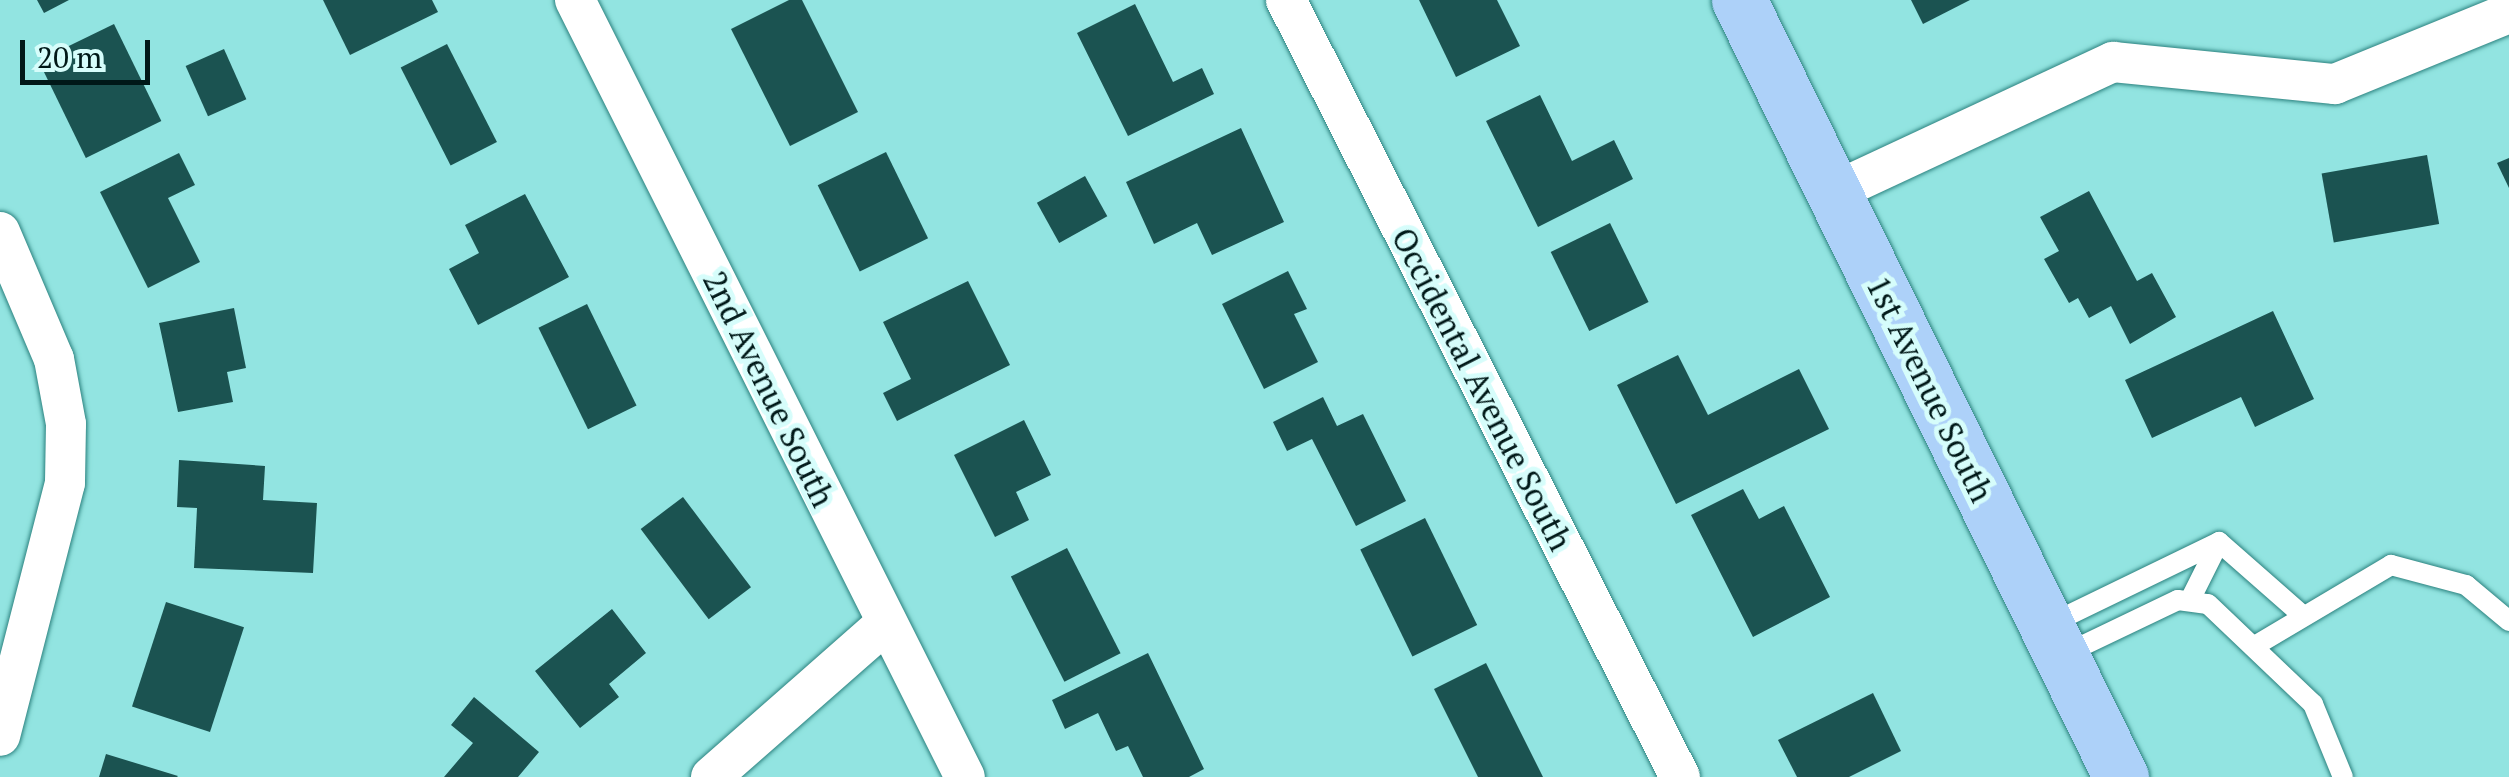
<!DOCTYPE html>
<html>
<head>
<meta charset="utf-8">
<style>
  body { margin:0 }
  #map { position:relative; width:2509px; height:777px; overflow:hidden; background:#92e4e1; font-family:"PT Serif",serif }
  div>[style] { position:absolute }
  .building>* { inset:0; background:#1b5351; transform-origin:0 0 }
  .roads { filter:drop-shadow(0 0 2px #2c827f) drop-shadow(0 0 2px #2c827f) }
  .lane>* { height:20px; margin:-10px; padding:0 10px; transform-origin:10px; border-radius:10px; background:#fff }
  .street>* { height:40px; margin:-20px; padding:0 20px; transform-origin:20px; border-radius:20px; background:#fff }
  .primary>* { height:55px; margin:-27.5px; padding:0 27.5px; transform-origin:27.5px; border-radius:27.5px; background:#add1f9 }
  span { translate:-50% -50%; white-space:nowrap; text-align:center; line-height:1.15; -webkit-text-stroke:10px #d6fdfb; paint-order:stroke }
  .street-label { font-size:32px; color:#001818 }
  .scale { position:absolute; left:20px; top:40px; width:130px; height:45px; box-sizing:border-box; border:5px solid #001818; border-top:0; padding-left:12px; font-size:30px; line-height:35px; white-space:nowrap; color:#001818; -webkit-text-stroke:8px #d6fdfb; paint-order:stroke }
</style>
</head>
<body>
<div id="map">
  <div class="building">
    <div style="clip-path:polygon(37px 0,69px 0,44px 13px)"></div>
    <div style="clip-path:polygon(323px 0,432px 0,438px 12px,350px 55px)"></div>
    <div style="clip-path:polygon(789px 0,802px 0,858px 112px,790px 146px,731px 29px)"></div>
    <div style="clip-path:polygon(1419px 0,1497px 0,1520px 46px,1456px 77px)"></div>
    <div style="clip-path:polygon(1911px 0,1970px 0,1923px 24px)"></div>
    <div style="clip-path:polygon(1135px 4px,1173px 82px,1202px 68px,1214px 94px,1128px 136px,1077px 33px)"></div>
    <div style="left:114px;top:24px;width:108px;height:84px;rotate:64deg"></div>
    <div style="left:447px;top:44px;width:110px;height:52px;rotate:63deg"></div>
    <div style="left:224px;top:49px;width:55px;height:42px;rotate:66deg"></div>
    <div style="clip-path:polygon(1540px 95px,1572px 161px,1614px 140px,1633px 179px,1538px 227px,1486px 121px)"></div>
    <div style="clip-path:polygon(1241px 128px,1284px 222px,1212px 255px,1197px 223px,1154px 244px,1126px 182px)"></div>
    <div style="left:886px;top:152px;width:96px;height:76px;rotate:64deg"></div>
    <div style="clip-path:polygon(179px 153px,195px 185px,168px 198px,200px 262px,148px 288px,100px 192px)"></div>
    <div style="left:2427px;top:155px;width:70px;height:107px;rotate:80deg"></div>
    <div style="clip-path:polygon(2509px 158px,2509px 188px,2497px 163px)"></div>
    <div style="left:1085px;top:176px;width:46px;height:55px;rotate:61deg"></div>
    <div style="clip-path:polygon(2089px 191px,2137px 281px,2152px 273px,2176px 317px,2130px 344px,2111px 306px,2089px 318px,2078px 298px,2069px 303px,2044px 259px,2059px 251px,2040px 217px)"></div>
    <div style="clip-path:polygon(525px 194px,569px 277px,478px 325px,449px 269px,479px 253px,465px 225px)"></div>
    <div style="left:1610px;top:223px;width:88px;height:66px;rotate:64deg"></div>
    <div style="clip-path:polygon(1288px 271px,1307px 309px,1294px 314px,1318px 362px,1264px 389px,1222px 304px)"></div>
    <div style="clip-path:polygon(968px 281px,1010px 365px,897px 421px,883px 393px,911px 379px,883px 322px)"></div>
    <div style="left:587px;top:304px;width:113px;height:54px;rotate:64deg"></div>
    <div style="clip-path:polygon(234px 308px,246px 368px,227px 372px,233px 402px,178px 412px,159px 323px)"></div>
    <div style="clip-path:polygon(2273px 311px,2314px 399px,2255px 427px,2241px 397px,2152px 438px,2125px 380px)"></div>
    <div style="clip-path:polygon(1678px 355px,1708px 415px,1799px 369px,1829px 429px,1676px 504px,1617px 385px)"></div>
    <div style="clip-path:polygon(1323px 397px,1337px 426px,1363px 414px,1406px 501px,1356px 526px,1312px 439px,1287px 451px,1273px 422px)"></div>
    <div style="clip-path:polygon(1024px 420px,1051px 475px,1016px 492px,1029px 520px,995px 537px,954px 455px)"></div>
    <div style="clip-path:polygon(179px 460px,265px 466px,263px 500px,317px 503px,313px 573px,194px 568px,197px 508px,177px 507px)"></div>
    <div style="clip-path:polygon(1743px 489px,1759px 519px,1784px 506px,1830px 597px,1753px 637px,1691px 515px)"></div>
    <div style="left:683px;top:497px;width:113px;height:53px;rotate:53deg"></div>
    <div style="left:1425px;top:518px;width:119px;height:72px;rotate:64deg"></div>
    <div style="left:1067px;top:548px;width:118px;height:63px;rotate:63deg"></div>
    <div style="left:166px;top:602px;width:82px;height:110px;rotate:18deg"></div>
    <div style="clip-path:polygon(612px 609px,646px 653px,609px 684px,619px 697px,580px 728px,535px 671px)"></div>
    <div style="clip-path:polygon(1148px 653px,1204px 769px,1189px 777px,1143px 777px,1128px 746px,1116px 751px,1098px 713px,1065px 729px,1052px 700px)"></div>
    <div style="clip-path:polygon(1486px 663px,1543px 777px,1478px 777px,1434px 689px)"></div>
    <div style="clip-path:polygon(1873px 693px,1901px 751px,1849px 777px,1797px 777px,1778px 740px)"></div>
    <div style="clip-path:polygon(474px 697px,539px 752px,518px 777px,444px 777px,473px 743px,451px 725px)"></div>
    <div style="clip-path:polygon(106px 754px,178px 776px,177px 777px,99px 777px)"></div>
  </div>
  <div class="roads">
    <div class="lane">
      <div style="left:2219px;top:542px;width:111px;rotate:41.3deg"></div>
      <div style="left:2190px;top:600px;width:65px;rotate:-63.4deg"></div>
      <div style="left:2046px;top:626px;width:192px;rotate:-25.9deg"></div>
      <div style="left:2258px;top:644px;width:155px;rotate:-30.7deg"></div>
      <div style="left:2391px;top:565px;width:78px;rotate:14.9deg"></div>
      <div style="left:2466px;top:585px;width:56px;rotate:39.9deg"></div>
      <div style="left:2063px;top:655px;width:127px;rotate:-25.6deg"></div>
      <div style="left:2178px;top:600px;width:30px;rotate:8deg"></div>
      <div style="left:2208px;top:604px;width:145px;rotate:43.6deg"></div>
      <div style="left:2313px;top:704px;width:79px;rotate:67.7deg"></div>
    </div>
    <div class="street">
      <div style="left:575px;top:0;width:869px;rotate:63.35deg"></div>
      <div style="left:1286px;top:0;width:871px;rotate:63.11deg"></div>
      <div style="left:1834px;top:192px;width:308px;rotate:-25deg"></div>
      <div style="left:2113px;top:62px;width:223px;rotate:5.7deg"></div>
      <div style="left:2335px;top:84px;width:188px;rotate:-22.2deg"></div>
      <div style="left:0;top:232px;width:138px;rotate:67deg"></div>
      <div style="left:54px;top:359px;width:66px;rotate:79.5deg"></div>
      <div style="left:66px;top:424px;width:59px;rotate:91deg"></div>
      <div style="left:65px;top:483px;width:261px;rotate:104.4deg"></div>
      <div style="left:711px;top:777px;width:232px;rotate:-41.3deg"></div>
    </div>
    <div class="primary">
      <div style="left:1739px;top:0;width:866px;rotate:63.82deg"></div>
    </div>
  </div>
  <div class="street-label">
    <span style="left:769px;top:389px;rotate:64deg">2nd Avenue South</span>
    <span style="left:1482px;top:389px;rotate:63deg">Occidental Avenue South</span>
    <span style="left:1930px;top:389px;rotate:64deg">1st Avenue South</span>
  </div>
  <div class="scale">20 m</div>
</div>
</body>
</html>
